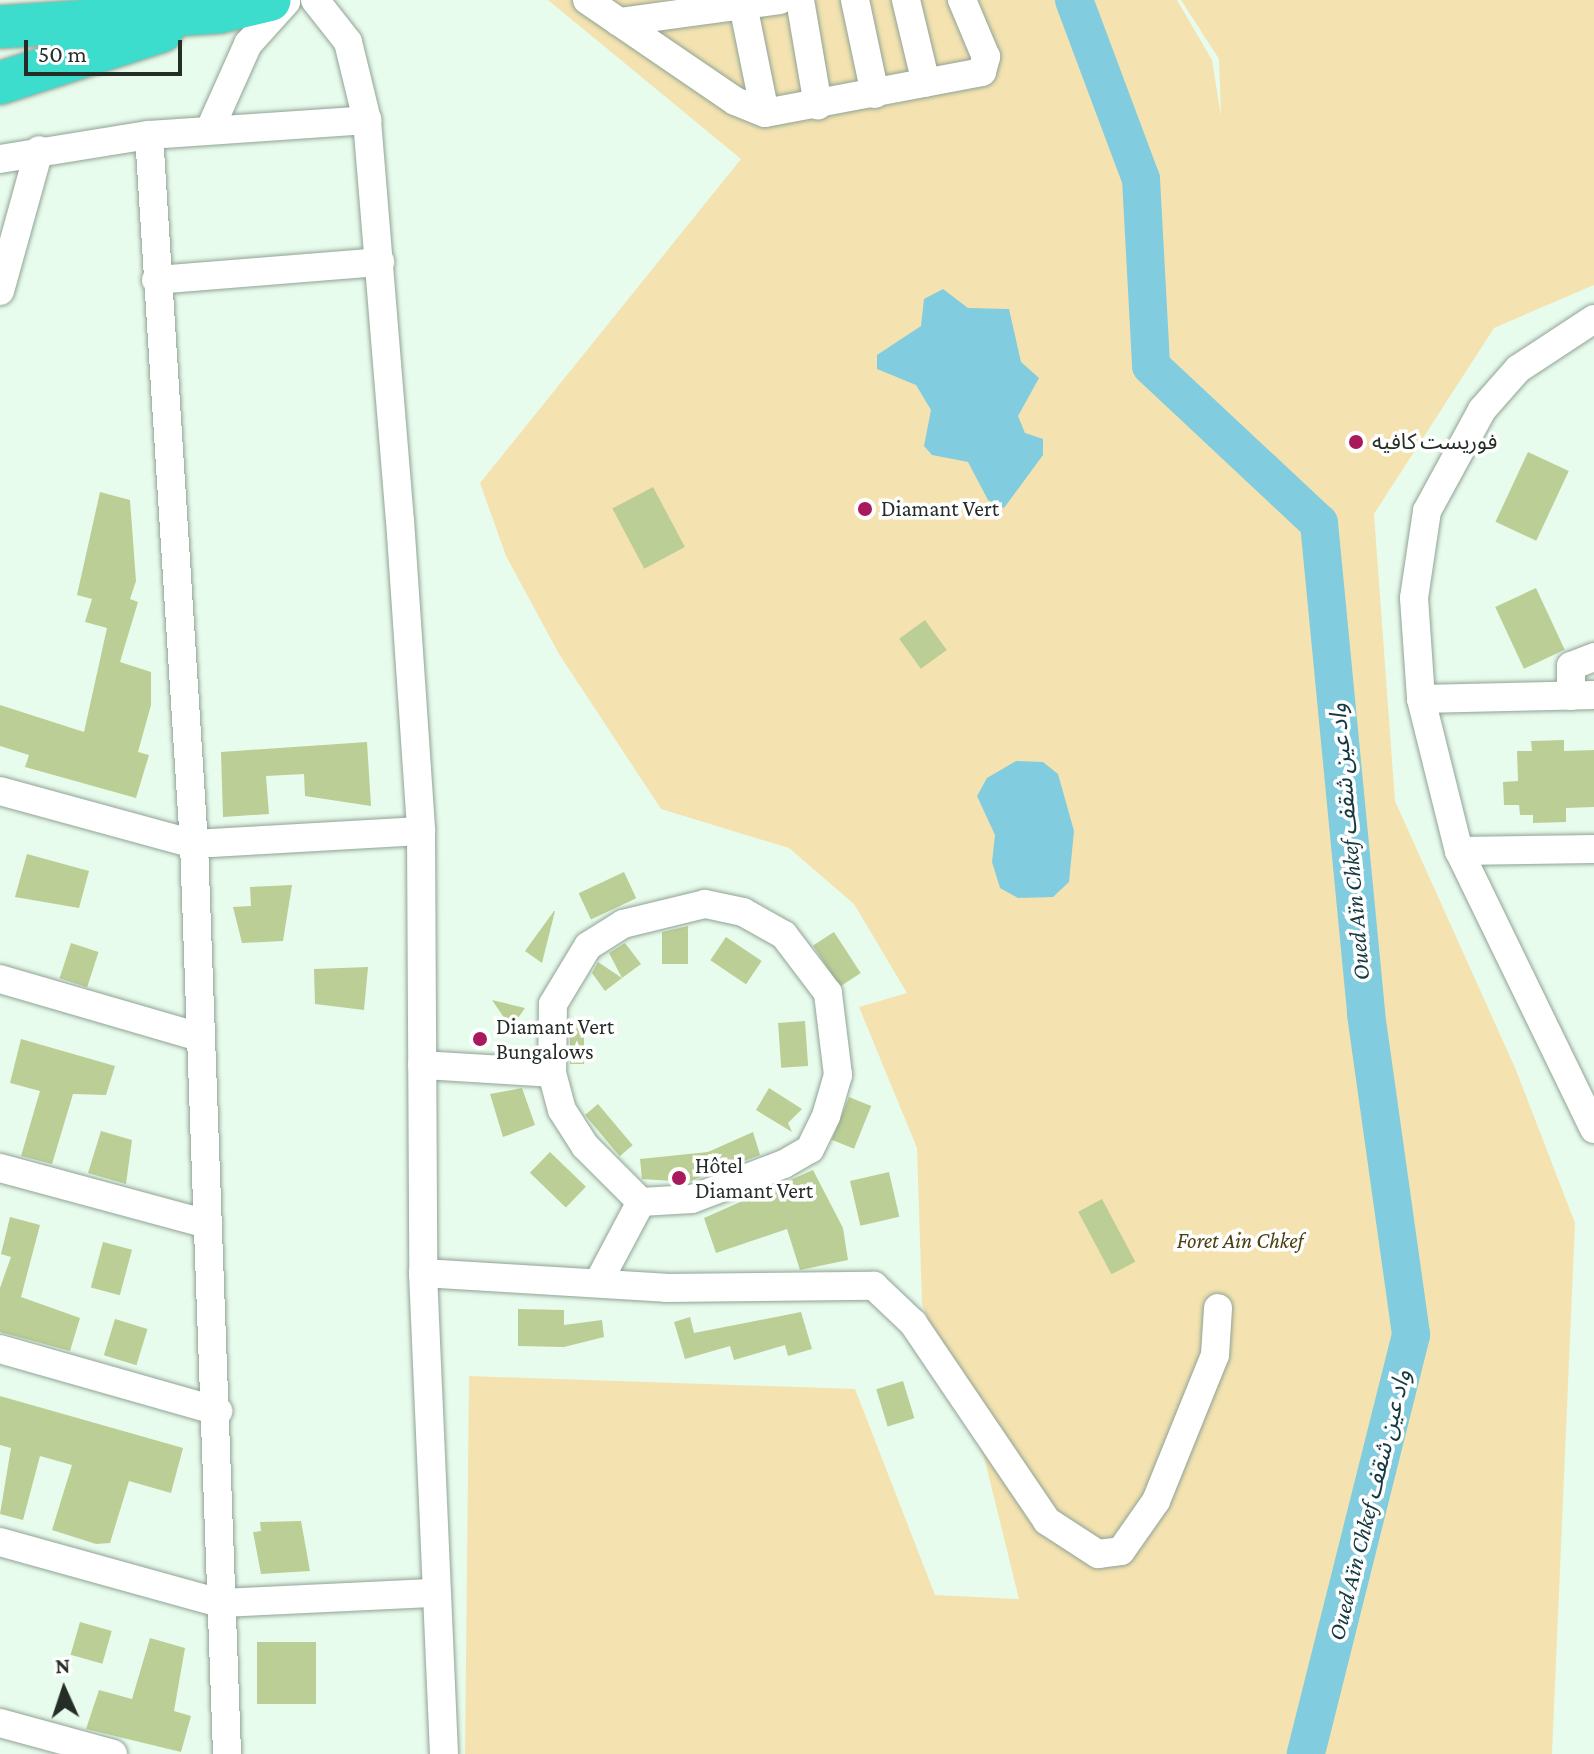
<!DOCTYPE html>
<html>
<head>
<meta charset="utf-8">
<style>
  body { margin:0 }
  #map { position:relative; width:1594px; height:1754px; overflow:hidden; background:#e8fced; font-family:"Crimson Pro","Noto Sans Arabic",serif }
  div>[style] { position:absolute }
  .green>* { inset:0; background:#f4e3b0 }
  .water>* { inset:0; background:#81ccde }
  .river>* { height:38px; margin:-19px; padding:0 19px; transform-origin:19px; border-radius:19px; background:#81ccde }
  .building>* { inset:0; background:#bbce95; transform-origin:0 0 }
  .roads { filter:drop-shadow(0 0 2px #90a395) drop-shadow(0 0 2px #90a395) }
  .minor>* { height:28px; margin:-14px; padding:0 14px; transform-origin:14px; border-radius:14px; background:#fff }
  .highway>* { height:42px; margin:-21px; padding:0 21px; transform-origin:21px; border-radius:21px; background:#3dddcd }
  .dots>* { width:22px; height:22px; translate:-50% -50%; box-sizing:border-box; border:4px solid #fff; border-radius:50% }
  span { translate:-50% -50%; white-space:nowrap; text-align:center; line-height:1.15; -webkit-text-stroke:7px #fff; paint-order:stroke }
  .poi-label { font-size:22px; color:#252d27 }
  .left { translate:0 -50%; text-align:left }
  .park-label { font-size:22px; color:#4b3e10; font-style:italic }
  .water-label { font-size:24px; color:#153941; font-style:italic }
  .north { position:absolute; left:24px; top:1650px; width:80px; height:80px; -webkit-text-stroke:6px #fff; paint-order:stroke; rotate:357deg; font-size:22px; font-weight:700; line-height:32px; text-align:center; color:#252d27 }
  .north::after { content:''; display:block; margin:auto; width:28px; height:36px; background:#252d27; clip-path:polygon(50% 0,100% 100%,50% 72%,0 100%) }
  .scale { position:absolute; left:24px; top:40px; width:158px; height:36px; box-sizing:border-box; border:4px solid #252d27; border-top:0; padding-left:10px; font-size:24px; line-height:28px; white-space:nowrap; color:#252d27; -webkit-text-stroke:6px #fff; paint-order:stroke }
</style>
</head>
<body>
<div id="map">
  <div class="green">
    <div style="clip-path:polygon(548px 0,1177px 0,1212px 60px,1221px 116px,1219px 59px,1181px 0,1594px 0,1594px 285px,1494px 328px,1374px 514px,1395px 801px,1516px 1070px,1575px 1223px,1552px 1754px,465px 1754px,469px 1376px,855px 1389px,935px 1595px,1019px 1599px,984px 1457px,922px 1304px,917px 1148px,859px 1007px,907px 993px,854px 904px,789px 848px,661px 809px,559px 654px,506px 556px,480px 483px,741px 159px)"></div>
  </div>
  <div class="water">
    <div style="clip-path:polygon(943px 289px,968px 308px,1009px 309px,1021px 362px,1039px 378px,1018px 416px,1025px 433px,1043px 439px,1043px 455px,1004px 508px,988px 500px,968px 462px,932px 455px,924px 446px,931px 410px,916px 385px,877px 369px,877px 355px,921px 326px,924px 299px)"></div>
    <div style="clip-path:polygon(1016px 761px,1043px 762px,1058px 774px,1074px 831px,1069px 882px,1053px 897px,1018px 898px,1000px 888px,992px 862px,995px 835px,977px 796px,987px 778px)"></div>
  </div>
  <div class="river">
    <div style="left:1074px;top:0;width:191px;rotate:69.5deg"></div>
    <div style="left:1141px;top:179px;width:187px;rotate:86.9deg"></div>
    <div style="left:1151px;top:366px;width:230px;rotate:43.1deg"></div>
    <div style="left:1319px;top:523px;width:493px;rotate:84.5deg"></div>
    <div style="left:1366px;top:1014px;width:324px;rotate:82deg"></div>
    <div style="left:1411px;top:1335px;width:432px;rotate:104.1deg"></div>
  </div>
  <div class="building">
    <div style="left:1528px;top:452px;width:45px;height:77px;rotate:25deg"></div>
    <div style="left:653px;top:487px;width:68px;height:46px;rotate:62deg"></div>
    <div style="clip-path:polygon(100px 492px,130px 500px,136px 581px,130px 599px,138px 602px,120px 662px,151px 672px,151px 705px,138px 752px,149px 755px,136px 798px,25px 767px,29px 755px,0 746px,0 705px,84px 732px,107px 628px,85px 622px,92px 599px,77px 595px)"></div>
    <div style="left:1536px;top:588px;width:68px;height:45px;rotate:65deg"></div>
    <div style="left:925px;top:620px;width:37px;height:32px;rotate:54deg"></div>
    <div style="clip-path:polygon(1564px 740px,1564px 751px,1594px 750px,1594px 807px,1566px 808px,1566px 822px,1533px 823px,1533px 815px,1520px 815px,1519px 805px,1504px 805px,1503px 782px,1518px 781px,1517px 751px,1532px 751px,1531px 741px)"></div>
    <div style="clip-path:polygon(367px 742px,371px 806px,305px 796px,304px 774px,266px 776px,269px 814px,223px 817px,221px 752px)"></div>
    <div style="clip-path:polygon(27px 854px,89px 871px,79px 908px,15px 897px)"></div>
    <div style="left:624px;top:872px;width:29px;height:50px;rotate:65deg"></div>
    <div style="clip-path:polygon(292px 885px,283px 941px,242px 943px,233px 907px,251px 906px,250px 887px)"></div>
    <div style="clip-path:polygon(554px 911px,555px 911px,542px 963px,525px 951px)"></div>
    <div style="clip-path:polygon(688px 926px,688px 964px,662px 964px,662px 932px)"></div>
    <div style="left:834px;top:932px;width:49px;height:25px;rotate:57deg"></div>
    <div style="left:726px;top:937px;width:43px;height:28px;rotate:34deg"></div>
    <div style="left:71px;top:943px;width:29px;height:37px;rotate:18deg"></div>
    <div style="clip-path:polygon(625px 943px,641px 964px,622px 978px,609px 953px)"></div>
    <div style="clip-path:polygon(598px 962px,622px 978px,605px 991px,592px 973px)"></div>
    <div style="clip-path:polygon(368px 967px,364px 1010px,315px 1004px,314px 969px)"></div>
    <div style="clip-path:polygon(492px 1000px,525px 1008px,511px 1028px)"></div>
    <div style="left:805px;top:1021px;width:45px;height:27px;rotate:86deg"></div>
    <div style="left:570px;top:1024px;width:14px;height:40px"></div>
    <div style="clip-path:polygon(21px 1039px,115px 1066px,106px 1095px,73px 1094px,52px 1164px,21px 1156px,40px 1091px,10px 1083px)"></div>
    <div style="clip-path:polygon(522px 1088px,535px 1125px,503px 1137px,490px 1094px)"></div>
    <div style="clip-path:polygon(769px 1088px,802px 1109px,788px 1123px,792px 1132px,756px 1110px)"></div>
    <div style="left:849px;top:1097px;width:24px;height:46px;rotate:22deg"></div>
    <div style="left:598px;top:1104px;width:54px;height:17px;rotate:50deg"></div>
    <div style="clip-path:polygon(101px 1131px,132px 1140px,126px 1184px,88px 1173px)"></div>
    <div style="clip-path:polygon(753px 1132px,760px 1155px,688px 1182px,642px 1179px,640px 1159px,708px 1152px)"></div>
    <div style="left:550px;top:1152px;width:50px;height:29px;rotate:44deg"></div>
    <div style="clip-path:polygon(813px 1170px,843px 1228px,848px 1260px,800px 1270px,787px 1229px,716px 1253px,704px 1218px)"></div>
    <div style="left:889px;top:1172px;width:46px;height:40px;rotate:77deg"></div>
    <div style="left:1102px;top:1199px;width:71px;height:27px;rotate:62deg"></div>
    <div style="clip-path:polygon(10px 1217px,40px 1225px,21px 1297px,80px 1318px,70px 1351px,0 1332px,0 1288px,11px 1257px,1px 1254px)"></div>
    <div style="left:103px;top:1242px;width:30px;height:47px;rotate:15deg"></div>
    <div style="clip-path:polygon(518px 1309px,564px 1310px,564px 1325px,602px 1320px,604px 1337px,564px 1347px,518px 1346px)"></div>
    <div style="clip-path:polygon(801px 1312px,812px 1349px,788px 1356px,785px 1345px,734px 1360px,730px 1346px,685px 1359px,674px 1322px,690px 1317px,694px 1333px)"></div>
    <div style="left:115px;top:1319px;width:34px;height:38px;rotate:17deg"></div>
    <div style="left:903px;top:1381px;width:39px;height:28px;rotate:73deg"></div>
    <div style="clip-path:polygon(0 1396px,183px 1448px,171px 1493px,129px 1481px,110px 1543px,96px 1544px,52px 1530px,72px 1465px,40px 1456px,23px 1520px,0 1514px,11px 1448px,0 1445px)"></div>
    <div style="clip-path:polygon(301px 1521px,310px 1571px,261px 1574px,253px 1532px,261px 1531px,260px 1522px)"></div>
    <div style="left:80px;top:1622px;width:33px;height:34px;rotate:16deg"></div>
    <div style="clip-path:polygon(150px 1638px,185px 1648px,174px 1711px,191px 1716px,181px 1752px,86px 1729px,99px 1690px,132px 1699px)"></div>
    <div style="left:257px;top:1642px;width:59px;height:62px"></div>
  </div>
  <div class="roads">
    <div class="minor">
      <div style="left:315px;top:0;width:53px;rotate:51.8deg"></div>
      <div style="left:348px;top:42px;width:80px;rotate:76.3deg"></div>
      <div style="left:367px;top:120px;width:401px;rotate:85.3deg"></div>
      <div style="left:400px;top:520px;width:312px;rotate:86.1deg"></div>
      <div style="left:421px;top:831px;width:442px;rotate:89.7deg"></div>
      <div style="left:423px;top:1273px;width:481px;rotate:87.5deg"></div>
      <div style="left:587px;top:0;width:179px;rotate:34.3deg"></div>
      <div style="left:735px;top:101px;width:32px;rotate:22deg"></div>
      <div style="left:765px;top:113px;width:221px;rotate:-10.7deg"></div>
      <div style="left:982px;top:72px;width:16px;rotate:-75deg"></div>
      <div style="left:986px;top:57px;width:62px;rotate:-112.8deg"></div>
      <div style="left:800px;top:0;width:107px;rotate:80.3deg"></div>
      <div style="left:855px;top:0;width:96px;rotate:78deg"></div>
      <div style="left:906px;top:0;width:85px;rotate:76.5deg"></div>
      <div style="left:743px;top:5px;width:110px;rotate:78.5deg"></div>
      <div style="left:619px;top:22px;width:162px;rotate:-7.8deg"></div>
      <div style="left:210px;top:129px;width:93px;rotate:-65.9deg"></div>
      <div style="left:248px;top:44px;width:57px;rotate:-47.9deg"></div>
      <div style="left:149px;top:135px;width:710px;rotate:86.37deg"></div>
      <div style="left:194px;top:844px;width:911px;rotate:87.92deg"></div>
      <div style="left:0;top:159px;width:151px;rotate:-9.2deg"></div>
      <div style="left:149px;top:135px;width:219px;rotate:-3.9deg"></div>
      <div style="left:156px;top:280px;width:225px;rotate:-4.6deg"></div>
      <div style="left:0;top:291px;width:146px;rotate:-74.5deg"></div>
      <div style="left:1594px;top:319px;width:91px;rotate:146.7deg"></div>
      <div style="left:1518px;top:369px;width:55px;rotate:131.3deg"></div>
      <div style="left:1482px;top:410px;width:115px;rotate:118.6deg"></div>
      <div style="left:1427px;top:511px;width:88px;rotate:98.5deg"></div>
      <div style="left:1414px;top:598px;width:101px;rotate:86deg"></div>
      <div style="left:1421px;top:699px;width:157px;rotate:76deg"></div>
      <div style="left:1459px;top:851px;width:309px;rotate:64.1deg"></div>
      <div style="left:1571px;top:696px;width:30px;rotate:-90deg"></div>
      <div style="left:1571px;top:666px;width:25px;rotate:-21deg"></div>
      <div style="left:1421px;top:699px;width:173px;rotate:-1.3deg"></div>
      <div style="left:0;top:791px;width:201px;rotate:15.3deg"></div>
      <div style="left:194px;top:844px;width:227px;rotate:-3.3deg"></div>
      <div style="left:1459px;top:851px;width:135px;rotate:-0.8deg"></div>
      <div style="left:0;top:979px;width:208px;rotate:16.2deg"></div>
      <div style="left:422px;top:1065px;width:130px;rotate:3.5deg"></div>
      <div style="left:0;top:1168px;width:215px;rotate:15.1deg"></div>
      <div style="left:423px;top:1273px;width:243px;rotate:3.5deg"></div>
      <div style="left:666px;top:1288px;width:208px;rotate:-0.6deg"></div>
      <div style="left:874px;top:1286px;width:54px;rotate:43.5deg"></div>
      <div style="left:913px;top:1323px;width:239px;rotate:55.9deg"></div>
      <div style="left:1047px;top:1521px;width:61px;rotate:32.9deg"></div>
      <div style="left:1098px;top:1554px;width:23px;rotate:-7deg"></div>
      <div style="left:1121px;top:1551px;width:61px;rotate:-55deg"></div>
      <div style="left:1156px;top:1501px;width:157px;rotate:-68deg"></div>
      <div style="left:1215px;top:1355px;width:47px;rotate:-86.3deg"></div>
      <div style="left:600px;top:1279px;width:87px;rotate:-62deg"></div>
      <div style="left:641px;top:1202px;width:51px;rotate:-3.4deg"></div>
      <div style="left:692px;top:1199px;width:98px;rotate:-20.8deg"></div>
      <div style="left:784px;top:1164px;width:30px;rotate:-30deg"></div>
      <div style="left:810px;top:1149px;width:37px;rotate:-64deg"></div>
      <div style="left:826px;top:1116px;width:43px;rotate:-73.7deg"></div>
      <div style="left:838px;top:1075px;width:83px;rotate:-97deg"></div>
      <div style="left:828px;top:993px;width:73px;rotate:-127.2deg"></div>
      <div style="left:784px;top:935px;width:47px;rotate:-150.7deg"></div>
      <div style="left:743px;top:912px;width:39px;rotate:-168deg"></div>
      <div style="left:705px;top:904px;width:84px;rotate:166.3deg"></div>
      <div style="left:623px;top:924px;width:41px;rotate:147.8deg"></div>
      <div style="left:588px;top:946px;width:68px;rotate:121.1deg"></div>
      <div style="left:553px;top:1004px;width:69px;rotate:90.8deg"></div>
      <div style="left:552px;top:1073px;width:38px;rotate:75deg"></div>
      <div style="left:562px;top:1110px;width:43px;rotate:57.4deg"></div>
      <div style="left:585px;top:1146px;width:79px;rotate:45deg"></div>
      <div style="left:0;top:1349px;width:227px;rotate:15.9deg"></div>
      <div style="left:0;top:1542px;width:228px;rotate:15.5deg"></div>
      <div style="left:220px;top:1603px;width:213px;rotate:-2.7deg"></div>
      <div style="left:0;top:1723px;width:117px;rotate:15.3deg"></div>
    </div>
    <div class="highway">
      <div style="left:0;top:27px;width:220px;rotate:-3.9deg"></div>
      <div style="left:219px;top:12px;width:52px;rotate:-13.2deg"></div>
      <div style="left:0;top:83px;width:170px;rotate:-17.8deg"></div>
    </div>
  </div>
  <div class="dots">
    <div style="left:1356px;top:442px;background:#a81a5b"></div>
    <div style="left:865px;top:509px;background:#a81a5b"></div>
    <div style="left:480px;top:1039px;background:#a81a5b"></div>
    <div style="left:679px;top:1178px;background:#a81a5b"></div>
  </div>
  <div class="poi-label">
    <span class="left" style="left:1372px;top:442px">فوريست كافيه</span>
    <span class="left" style="left:881px;top:509px">Diamant Vert</span>
    <span class="left" style="left:496px;top:1039px">Diamant Vert<br>Bungalows</span>
    <span class="left" style="left:695px;top:1178px">Hôtel<br>Diamant Vert</span>
  </div>
  <div class="park-label">
    <span style="left:1240px;top:1241px">Foret Ain Chkef</span>
  </div>
  <div class="water-label">
    <span style="left:1349px;top:842px;rotate:-95deg">Oued Aïn Chkef واد عين شقف</span>
    <span style="left:1369px;top:1505px;rotate:-76deg">Oued Aïn Chkef واد عين شقف</span>
  </div>
  <div class="north">N</div>
  <div class="scale">50 m</div>
</div>
</body>
</html>
